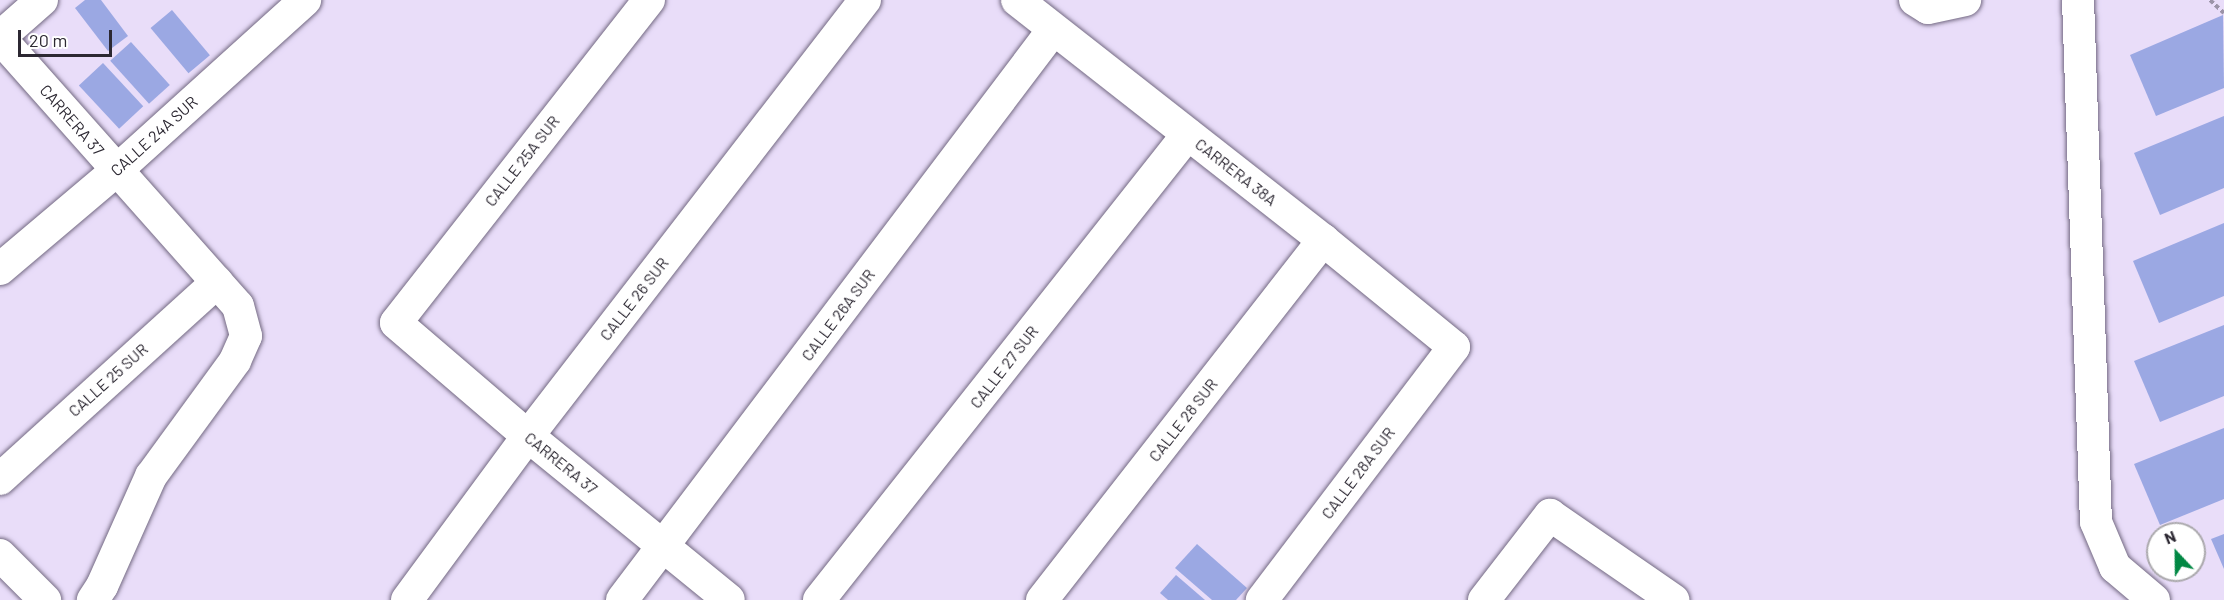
<!DOCTYPE html>
<html>
<head>
<meta charset="utf-8">
<style>
  body { margin:0 }
  #map { position:relative; width:2224px; height:600px; overflow:hidden; background:#e9ddf9; font-family:Barlow,sans-serif }
  div>[style] { position:absolute }
  .building>* { inset:0; background:#9ba8e3; transform-origin:0 0 }
  .path>* { height:4px; margin-top:-2px; transform-origin:0; background:repeating-linear-gradient(90deg,#9c94a8 0 4.5px,transparent 0 7.5px) }
  .roads { filter:drop-shadow(0 0 2px #736982) drop-shadow(0 0 2px #736982) }
  .minor>* { height:32px; margin:-16px; padding:0 16px; transform-origin:16px; border-radius:16px; background:#fff }
  span { translate:-50% -50%; white-space:nowrap; text-align:center; line-height:1.15; -webkit-text-stroke:4.5px #fff; paint-order:stroke }
  .street-label { font-size:16px; color:#2c2832 }
  .north { position:absolute; left:2146px; top:522px; width:60px; height:60px; box-sizing:border-box; background:#fff; border:2px solid #aba9ad; border-radius:50%; rotate:338deg; font-size:16px; font-weight:700; line-height:24px; text-align:center; color:#2c2832 }
  .north::after { content:''; display:block; margin:auto; width:21px; height:27px; background:#028844; clip-path:polygon(50% 0,100% 100%,50% 72%,0 100%) }
  .scale { position:absolute; left:18px; top:30px; width:94px; height:27px; box-sizing:border-box; border:3px solid #2c2832; border-top:0; padding-left:8px; font-size:18px; line-height:21px; white-space:nowrap; color:#2c2832; -webkit-text-stroke:4px #fff; paint-order:stroke }
</style>
</head>
<body>
<div id="map">
  <div class="building">
    <div style="clip-path:polygon(85px 0,101px 0,128px 36px,108px 51px,75px 8px)"></div>
    <div style="left:172px;top:10px;width:59px;height:28px;rotate:50deg"></div>
    <div style="clip-path:polygon(2223px 15px,2224px 88px,2156px 116px,2130px 55px)"></div>
    <div style="left:131px;top:42px;width:58px;height:28px;rotate:48deg"></div>
    <div style="left:103px;top:63px;width:59px;height:33px;rotate:47deg"></div>
    <div style="clip-path:polygon(2224px 116px,2224px 188px,2160px 215px,2134px 153px)"></div>
    <div style="clip-path:polygon(2224px 223px,2224px 296px,2159px 323px,2133px 261px)"></div>
    <div style="clip-path:polygon(2224px 325px,2224px 396px,2160px 422px,2134px 361px)"></div>
    <div style="clip-path:polygon(2224px 428px,2224px 499px,2160px 525px,2134px 464px)"></div>
    <div style="clip-path:polygon(2224px 534px,2224px 569px,2211px 539px)"></div>
    <div style="clip-path:polygon(1197px 544px,1247px 588px,1236px 600px,1212px 600px,1175px 568px)"></div>
    <div style="clip-path:polygon(1176px 575px,1205px 600px,1168px 600px,1160px 593px)"></div>
  </div>
  <div class="path">
    <div style="left:2210px;top:0;width:19px;rotate:43deg"></div>
  </div>
  <div class="roads">
    <div class="minor">
      <div style="left:649px;top:0;width:410px;rotate:128.1deg"></div>
      <div style="left:396px;top:323px;width:174px;rotate:40.6deg"></div>
      <div style="left:528px;top:436px;width:259px;rotate:39.2deg"></div>
      <div style="left:1017px;top:0;width:389px;rotate:38.1deg"></div>
      <div style="left:1323px;top:240px;width:169px;rotate:39.2deg"></div>
      <div style="left:1454px;top:347px;width:318px;rotate:127.2deg"></div>
      <div style="left:1915px;top:0;width:15px;rotate:32deg"></div>
      <div style="left:1928px;top:8px;width:38px;rotate:-12deg"></div>
      <div style="left:2078px;top:0;width:522px;rotate:88.03deg"></div>
      <div style="left:2096px;top:522px;width:49px;rotate:67.1deg"></div>
      <div style="left:2115px;top:567px;width:51px;rotate:40.2deg"></div>
      <div style="left:0;top:37px;width:56px;rotate:-41.4deg"></div>
      <div style="left:0;top:38px;width:358px;rotate:48.4deg"></div>
      <div style="left:238px;top:306px;width:31px;rotate:75deg"></div>
      <div style="left:246px;top:336px;width:27px;rotate:114deg"></div>
      <div style="left:235px;top:361px;width:142px;rotate:126.1deg"></div>
      <div style="left:151px;top:476px;width:120px;rotate:114deg"></div>
      <div style="left:102px;top:586px;width:17px;rotate:123deg"></div>
      <div style="left:0;top:269px;width:152px;rotate:-40.2deg"></div>
      <div style="left:116px;top:171px;width:255px;rotate:-42.1deg"></div>
      <div style="left:0;top:479px;width:293px;rotate:-42.2deg"></div>
      <div style="left:0;top:555px;width:64px;rotate:45deg"></div>
      <div style="left:407px;top:600px;width:204px;rotate:-53.6deg"></div>
      <div style="left:528px;top:436px;width:551px;rotate:-52.3deg"></div>
      <div style="left:622px;top:600px;width:715px;rotate:-52.91deg"></div>
      <div style="left:819px;top:600px;width:594px;rotate:-51.63deg"></div>
      <div style="left:1042px;top:600px;width:457px;rotate:-52deg"></div>
      <div style="left:1484px;top:600px;width:108px;rotate:-52.2deg"></div>
      <div style="left:1550px;top:515px;width:150px;rotate:34.6deg"></div>
    </div>
  </div>
  <div class="street-label">
    <span style="left:72px;top:120px;rotate:49deg">CARRERA 37</span>
    <span style="left:154px;top:136px;rotate:-42deg">CALLE 24A SUR</span>
    <span style="left:522px;top:161px;rotate:-52deg">CALLE 25A SUR</span>
    <span style="left:1236px;top:172px;rotate:38deg">CARRERA 38A</span>
    <span style="left:634px;top:299px;rotate:-52deg">CALLE 26 SUR</span>
    <span style="left:838px;top:315px;rotate:-53deg">CALLE 26A SUR</span>
    <span style="left:1004px;top:367px;rotate:-52deg">CALLE 27 SUR</span>
    <span style="left:108px;top:380px;rotate:-42deg">CALLE 25 SUR</span>
    <span style="left:1183px;top:420px;rotate:-52deg">CALLE 28 SUR</span>
    <span style="left:561px;top:463px;rotate:39deg">CARRERA 37</span>
    <span style="left:1358px;top:473px;rotate:-53deg">CALLE 28A SUR</span>
  </div>
  <div class="north">N</div>
  <div class="scale">20 m</div>
</div>
</body>
</html>
